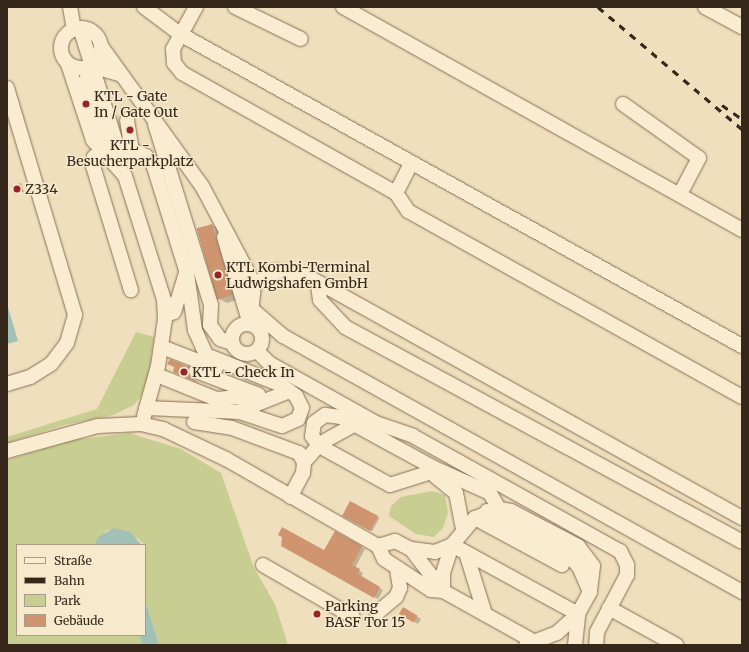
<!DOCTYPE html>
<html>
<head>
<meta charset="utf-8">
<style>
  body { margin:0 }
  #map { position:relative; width:749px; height:652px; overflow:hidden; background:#efdfbd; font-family:Merriweather,serif }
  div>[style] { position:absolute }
  .green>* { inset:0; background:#c8cd91 }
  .water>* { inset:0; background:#a1c0b6 }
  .shadow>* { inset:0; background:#0003; transform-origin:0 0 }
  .building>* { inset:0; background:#cf9571; transform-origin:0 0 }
  .roads { filter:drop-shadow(0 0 1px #876f55) drop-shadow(0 0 1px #876f55) }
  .minor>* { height:14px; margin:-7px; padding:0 7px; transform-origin:7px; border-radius:7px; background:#faecd0 }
  .minor>.ring { margin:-7px; padding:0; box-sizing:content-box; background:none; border:14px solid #faecd0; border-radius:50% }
  .rail>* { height:3px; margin-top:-1.5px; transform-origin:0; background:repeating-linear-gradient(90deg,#36271b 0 7px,transparent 0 14px) }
  .dots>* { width:11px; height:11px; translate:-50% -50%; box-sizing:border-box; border:2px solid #f6e9cc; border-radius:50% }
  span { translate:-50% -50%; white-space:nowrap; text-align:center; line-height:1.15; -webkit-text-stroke:3px #f6e9cc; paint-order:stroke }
  .poi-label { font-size:14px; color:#36271b }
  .left { translate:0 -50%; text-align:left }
  .frame { position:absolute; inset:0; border:8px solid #36271b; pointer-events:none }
  .legend { position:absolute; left:16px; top:544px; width:130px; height:92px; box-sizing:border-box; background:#f6e9cc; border:1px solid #a99b85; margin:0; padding:5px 7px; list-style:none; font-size:12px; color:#36271b }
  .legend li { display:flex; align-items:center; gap:8px; height:20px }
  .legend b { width:20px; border:1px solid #a99b85 }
</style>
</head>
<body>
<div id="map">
  <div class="green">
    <div style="clip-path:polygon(136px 332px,154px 337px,149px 373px,141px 396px,134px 405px,113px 415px,64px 425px,7px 443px,7px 437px,97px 409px)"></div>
    <div style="clip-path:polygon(129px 433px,181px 449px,221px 473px,254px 568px,275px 604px,288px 645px,159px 645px,145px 600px,145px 545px,137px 538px,107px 530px,95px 545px,17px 545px,17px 635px,139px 635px,143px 645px,7px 645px,7px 460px,73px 440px)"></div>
    <div style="clip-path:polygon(432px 491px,445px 495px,448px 513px,443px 528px,434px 537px,416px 534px,389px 516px,391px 506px,401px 497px)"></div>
  </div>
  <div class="water">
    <div style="clip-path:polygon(7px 304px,18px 341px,7px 344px)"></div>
    <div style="clip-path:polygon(114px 528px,130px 532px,142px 545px,95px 545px,98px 537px)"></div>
    <div style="clip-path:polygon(145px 600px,159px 645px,143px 645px,139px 635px,145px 635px)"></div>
  </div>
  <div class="shadow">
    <div style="clip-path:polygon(212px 225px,220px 229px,240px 299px,227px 303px,219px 299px,197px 228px)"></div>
    <div style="left:351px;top:503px;width:32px;height:15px;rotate:28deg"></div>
    <div style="clip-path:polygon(335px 532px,365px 549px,355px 568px,363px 573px,361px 577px,383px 590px,378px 599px,282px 545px,325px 551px)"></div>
    <div style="clip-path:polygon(403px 608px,421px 619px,418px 624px,400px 614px)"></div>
  </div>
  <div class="building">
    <div style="left:21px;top:183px;width:9px;height:10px;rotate:72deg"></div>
    <div style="left:212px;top:224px;width:74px;height:16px;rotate:74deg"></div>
    <div style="clip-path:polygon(170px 359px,189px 367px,189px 376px,199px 383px,173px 372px,174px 367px,167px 364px)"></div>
    <div style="left:350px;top:501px;width:32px;height:17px;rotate:28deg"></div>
    <div style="clip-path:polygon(282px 527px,324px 550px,335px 531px,362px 546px,352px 565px,360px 569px,358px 574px,380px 587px,374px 598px,281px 546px,282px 537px,278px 535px)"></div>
    <div style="left:403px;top:607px;width:17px;height:8px;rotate:31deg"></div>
  </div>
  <div class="roads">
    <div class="minor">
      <div style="left:70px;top:7px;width:23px;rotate:80deg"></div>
      <div style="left:144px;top:7px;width:45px;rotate:36.9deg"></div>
      <div style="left:180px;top:34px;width:643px;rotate:29.04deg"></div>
      <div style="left:196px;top:7px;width:48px;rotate:118.7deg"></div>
      <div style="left:173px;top:49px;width:14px;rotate:86deg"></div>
      <div style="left:174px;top:63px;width:13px;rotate:51deg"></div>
      <div style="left:182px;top:73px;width:245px;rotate:29.3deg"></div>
      <div style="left:396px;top:193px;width:22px;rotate:56deg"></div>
      <div style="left:408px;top:211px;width:382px;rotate:29.1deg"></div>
      <div style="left:235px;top:7px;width:73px;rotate:25.9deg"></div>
      <div style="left:343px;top:7px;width:457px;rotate:29.2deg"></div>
      <div style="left:705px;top:7px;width:42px;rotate:28.4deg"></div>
      <div class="ring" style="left:61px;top:28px;width:26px;height:26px"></div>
      <div style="left:80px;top:28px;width:130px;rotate:72.5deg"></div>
      <div style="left:101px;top:46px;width:173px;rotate:54.2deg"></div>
      <div style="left:202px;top:186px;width:111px;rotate:62deg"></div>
      <div style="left:68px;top:64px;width:80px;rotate:71.8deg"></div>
      <div style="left:93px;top:140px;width:48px;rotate:48.4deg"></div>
      <div style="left:125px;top:176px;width:130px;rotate:72.5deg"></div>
      <div style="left:164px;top:300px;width:19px;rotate:87deg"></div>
      <div style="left:165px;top:319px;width:48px;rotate:98.5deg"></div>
      <div style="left:158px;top:366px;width:52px;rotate:105.6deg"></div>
      <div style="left:7px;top:88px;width:237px;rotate:73.3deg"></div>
      <div style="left:75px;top:315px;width:29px;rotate:106deg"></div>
      <div style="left:67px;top:343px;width:26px;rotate:127deg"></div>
      <div style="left:51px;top:364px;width:25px;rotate:148deg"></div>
      <div style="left:30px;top:377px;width:24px;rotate:163deg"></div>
      <div style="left:623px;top:104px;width:93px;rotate:35.4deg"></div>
      <div style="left:699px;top:158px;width:41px;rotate:117.8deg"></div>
      <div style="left:127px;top:120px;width:30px;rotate:81deg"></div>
      <div style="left:155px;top:124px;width:189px;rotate:72.8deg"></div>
      <div style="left:211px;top:305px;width:20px;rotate:93deg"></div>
      <div style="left:210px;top:325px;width:17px;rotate:54deg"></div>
      <div style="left:220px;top:339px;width:13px;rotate:18deg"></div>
      <div style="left:104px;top:149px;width:13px;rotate:141deg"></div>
      <div style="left:94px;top:157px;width:9px;rotate:96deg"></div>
      <div style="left:93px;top:166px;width:130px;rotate:73deg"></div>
      <div style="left:104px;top:149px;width:73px;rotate:-103.5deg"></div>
      <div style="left:87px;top:78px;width:13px;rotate:-72deg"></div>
      <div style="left:91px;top:66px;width:29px;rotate:16deg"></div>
      <div style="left:112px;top:157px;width:21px;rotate:-19deg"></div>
      <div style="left:132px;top:150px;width:15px;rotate:23deg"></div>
      <div style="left:146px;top:156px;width:11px;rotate:49deg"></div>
      <div style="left:153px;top:164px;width:114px;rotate:72.7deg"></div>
      <div style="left:187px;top:273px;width:58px;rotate:82deg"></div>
      <div style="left:195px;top:330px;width:27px;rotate:66deg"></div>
      <div style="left:206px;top:355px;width:81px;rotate:21.8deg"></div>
      <div style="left:281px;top:385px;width:19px;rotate:36deg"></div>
      <div style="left:296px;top:396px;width:13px;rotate:63deg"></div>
      <div style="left:302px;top:408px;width:12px;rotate:110deg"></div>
      <div style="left:298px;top:419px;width:17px;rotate:156deg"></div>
      <div style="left:282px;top:426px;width:44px;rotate:-161.6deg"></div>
      <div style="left:240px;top:412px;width:94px;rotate:-177.6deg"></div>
      <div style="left:396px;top:193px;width:33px;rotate:-63deg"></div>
      <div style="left:224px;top:237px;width:91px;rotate:73.4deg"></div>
      <div style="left:318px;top:284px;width:16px;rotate:83deg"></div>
      <div style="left:320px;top:300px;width:37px;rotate:47deg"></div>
      <div style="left:345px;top:327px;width:451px;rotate:28.4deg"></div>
      <div style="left:253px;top:310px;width:40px;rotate:41deg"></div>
      <div style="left:283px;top:336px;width:526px;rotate:29.15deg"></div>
      <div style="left:165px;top:315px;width:9px;rotate:-18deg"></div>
      <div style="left:174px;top:312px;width:41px;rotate:-72.9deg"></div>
      <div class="ring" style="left:232px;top:324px;width:16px;height:16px"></div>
      <div style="left:250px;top:324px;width:40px;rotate:-84.3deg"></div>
      <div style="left:254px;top:284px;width:26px;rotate:-29deg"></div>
      <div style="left:277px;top:271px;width:30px;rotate:9deg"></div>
      <div style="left:307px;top:276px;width:498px;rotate:29.1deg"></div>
      <div style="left:162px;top:347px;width:58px;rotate:21.3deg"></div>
      <div style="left:257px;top:351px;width:17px;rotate:45deg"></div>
      <div style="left:269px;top:363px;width:123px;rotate:29.3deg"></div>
      <div style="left:376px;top:423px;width:39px;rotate:19deg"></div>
      <div style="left:413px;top:436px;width:237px;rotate:29.1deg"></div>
      <div style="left:620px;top:551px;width:16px;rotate:63deg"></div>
      <div style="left:627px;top:565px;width:10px;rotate:90deg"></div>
      <div style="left:627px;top:575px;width:64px;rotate:117.8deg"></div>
      <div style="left:597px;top:632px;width:13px;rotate:94deg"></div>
      <div style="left:196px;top:371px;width:67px;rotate:20.9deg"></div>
      <div style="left:157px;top:375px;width:64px;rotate:22.1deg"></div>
      <div style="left:216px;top:399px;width:21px;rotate:-5deg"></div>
      <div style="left:237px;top:397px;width:21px;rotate:19deg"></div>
      <div style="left:257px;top:404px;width:35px;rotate:-22deg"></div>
      <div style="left:194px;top:422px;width:38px;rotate:9deg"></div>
      <div style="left:232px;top:428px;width:72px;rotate:20.5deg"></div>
      <div style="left:299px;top:453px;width:10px;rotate:61deg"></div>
      <div style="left:304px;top:462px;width:11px;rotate:95deg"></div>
      <div style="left:303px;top:473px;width:27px;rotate:118deg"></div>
      <div style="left:7px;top:451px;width:94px;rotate:-15.4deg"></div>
      <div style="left:98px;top:426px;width:43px;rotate:-2.7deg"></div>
      <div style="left:141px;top:424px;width:23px;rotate:13deg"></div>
      <div style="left:163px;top:429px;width:70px;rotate:25.5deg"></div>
      <div style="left:226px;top:459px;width:175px;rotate:29.8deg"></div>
      <div style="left:378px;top:546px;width:14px;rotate:65deg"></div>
      <div style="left:384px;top:559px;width:56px;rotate:33.4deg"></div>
      <div style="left:431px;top:590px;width:12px;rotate:5deg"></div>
      <div style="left:304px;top:462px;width:25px;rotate:-48deg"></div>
      <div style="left:321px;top:443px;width:37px;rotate:-29deg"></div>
      <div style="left:431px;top:472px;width:43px;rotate:162.4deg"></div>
      <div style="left:390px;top:485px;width:81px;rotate:-151.2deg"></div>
      <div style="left:319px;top:446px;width:12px;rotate:-125deg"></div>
      <div style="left:312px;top:436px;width:13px;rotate:-81deg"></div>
      <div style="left:314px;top:423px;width:14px;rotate:-36deg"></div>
      <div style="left:325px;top:415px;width:16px;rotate:7deg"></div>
      <div style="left:341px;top:417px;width:106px;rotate:28.7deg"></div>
      <div style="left:434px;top:468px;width:61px;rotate:24.1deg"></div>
      <div style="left:490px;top:493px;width:18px;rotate:61deg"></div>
      <div style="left:435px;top:476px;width:27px;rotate:39deg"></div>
      <div style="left:456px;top:493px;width:38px;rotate:79deg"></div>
      <div style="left:487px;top:511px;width:92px;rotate:28.5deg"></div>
      <div style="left:568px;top:555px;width:16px;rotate:47deg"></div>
      <div style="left:579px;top:567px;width:27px;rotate:66deg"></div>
      <div style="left:475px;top:518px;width:99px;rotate:28.4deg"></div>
      <div style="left:452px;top:545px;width:144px;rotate:28.7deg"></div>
      <div style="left:378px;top:546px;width:18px;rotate:-16deg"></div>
      <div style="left:395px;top:541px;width:18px;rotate:27deg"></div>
      <div style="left:411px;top:549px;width:24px;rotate:7deg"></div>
      <div style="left:435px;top:552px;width:18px;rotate:-22deg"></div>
      <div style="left:452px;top:545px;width:35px;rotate:-50deg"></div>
      <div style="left:475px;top:518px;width:26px;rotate:-21deg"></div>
      <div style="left:499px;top:509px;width:12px;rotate:9deg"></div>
      <div style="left:511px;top:511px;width:76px;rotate:27.6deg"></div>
      <div style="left:578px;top:546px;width:25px;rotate:53deg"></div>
      <div style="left:593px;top:566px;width:26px;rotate:97deg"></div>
      <div style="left:590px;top:592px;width:25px;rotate:119deg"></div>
      <div style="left:578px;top:614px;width:28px;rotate:138deg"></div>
      <div style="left:557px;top:633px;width:33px;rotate:159deg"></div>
      <div style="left:411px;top:549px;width:53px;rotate:52.7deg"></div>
      <div style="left:443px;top:591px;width:111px;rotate:29.1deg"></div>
      <div style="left:466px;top:553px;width:64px;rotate:72.7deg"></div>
      <div style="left:263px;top:565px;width:104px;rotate:30deg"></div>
      <div style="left:443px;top:591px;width:18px;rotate:-90deg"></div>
      <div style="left:443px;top:573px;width:29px;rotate:-72deg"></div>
      <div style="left:609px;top:608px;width:77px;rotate:28.9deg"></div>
      <div style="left:377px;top:613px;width:25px;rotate:-40deg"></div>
      <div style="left:396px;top:597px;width:10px;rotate:-66deg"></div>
      <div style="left:400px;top:588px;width:20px;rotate:-99deg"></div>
      <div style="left:575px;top:645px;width:31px;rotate:-84deg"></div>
    </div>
  </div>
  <div class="rail">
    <div style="left:598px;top:7px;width:189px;rotate:40.3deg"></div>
    <div style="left:722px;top:105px;width:24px;rotate:35deg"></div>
  </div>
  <div class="dots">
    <div style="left:86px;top:104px;background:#992327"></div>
    <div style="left:130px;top:130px;background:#992327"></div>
    <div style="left:17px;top:189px;background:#992327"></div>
    <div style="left:218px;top:275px;background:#992327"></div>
    <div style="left:184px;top:372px;background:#992327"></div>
    <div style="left:317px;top:614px;background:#992327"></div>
  </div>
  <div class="poi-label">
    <span class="left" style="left:94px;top:104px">KTL - Gate<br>In / Gate Out</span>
    <span style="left:130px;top:153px">KTL -<br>Besucherparkplatz</span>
    <span class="left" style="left:25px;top:189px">Z334</span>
    <span class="left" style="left:226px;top:275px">KTL Kombi-Terminal<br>Ludwigshafen GmbH</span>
    <span class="left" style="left:192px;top:372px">KTL - Check In</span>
    <span class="left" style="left:325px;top:614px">Parking<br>BASF Tor 15</span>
  </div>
  <div class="frame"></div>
  <ul class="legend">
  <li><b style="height:5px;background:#faecd0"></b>Straße</li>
  <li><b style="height:5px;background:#36271b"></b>Bahn</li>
  <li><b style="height:11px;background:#c8cd91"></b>Park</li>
  <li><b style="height:11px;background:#cf9571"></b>Gebäude</li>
  </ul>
</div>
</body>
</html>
